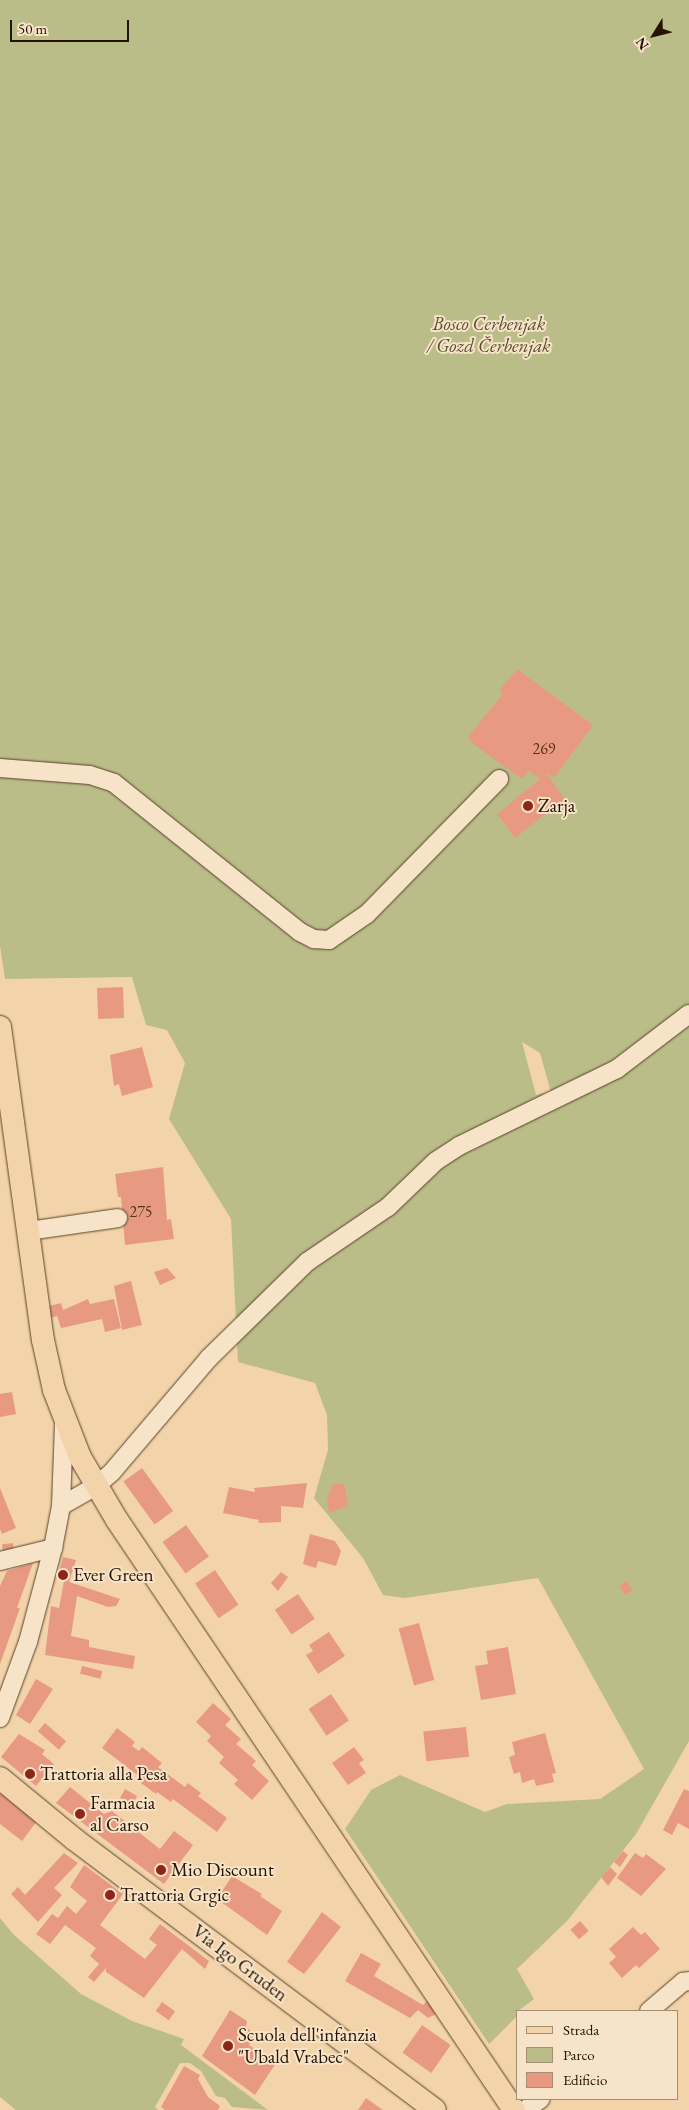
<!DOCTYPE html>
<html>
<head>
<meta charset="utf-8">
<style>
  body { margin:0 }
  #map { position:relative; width:689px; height:2110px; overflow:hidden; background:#f3d4aa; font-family:"EB Garamond",serif }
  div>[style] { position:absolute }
  .green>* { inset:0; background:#babd88 }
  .building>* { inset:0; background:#e89982; transform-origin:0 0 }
  .roads { filter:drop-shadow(0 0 1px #58422a) drop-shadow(0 0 1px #58422a) }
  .minor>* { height:18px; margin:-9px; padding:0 9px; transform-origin:9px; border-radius:9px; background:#f7e3c8 }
  .major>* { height:22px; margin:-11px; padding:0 11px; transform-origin:11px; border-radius:11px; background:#f3d4aa }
  .dots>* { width:14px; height:14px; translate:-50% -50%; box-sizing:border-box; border:2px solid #f7e3c8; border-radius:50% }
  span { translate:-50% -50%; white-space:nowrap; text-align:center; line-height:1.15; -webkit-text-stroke:4px #f7e3c8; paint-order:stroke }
  .number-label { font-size:16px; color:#563420 }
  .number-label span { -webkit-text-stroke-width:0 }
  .park-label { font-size:19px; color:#594e30; font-style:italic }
  .poi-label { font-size:19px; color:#251200 }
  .left { translate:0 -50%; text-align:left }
  .street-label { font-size:19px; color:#251200 }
  .legend { position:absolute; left:516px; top:2010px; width:162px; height:90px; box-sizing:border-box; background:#f7e3c8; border:1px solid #a38f78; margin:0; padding:6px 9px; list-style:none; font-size:15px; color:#251200 }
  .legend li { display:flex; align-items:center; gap:10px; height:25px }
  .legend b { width:25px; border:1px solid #a38f78 }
  .north { position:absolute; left:629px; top:10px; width:50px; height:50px; -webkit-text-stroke:4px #f7e3c8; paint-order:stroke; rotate:234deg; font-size:14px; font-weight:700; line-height:20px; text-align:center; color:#251200 }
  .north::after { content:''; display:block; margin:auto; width:18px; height:22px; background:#251200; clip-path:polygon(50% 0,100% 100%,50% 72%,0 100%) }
  .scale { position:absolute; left:10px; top:20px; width:119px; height:22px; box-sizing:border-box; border:2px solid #251200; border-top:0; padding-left:6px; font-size:15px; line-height:18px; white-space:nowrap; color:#251200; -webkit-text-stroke:4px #f7e3c8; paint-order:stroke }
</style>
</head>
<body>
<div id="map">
  <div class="green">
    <div style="clip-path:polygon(0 0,689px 0,689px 1008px,625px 1057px,552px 1096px,540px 1053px,522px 1042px,536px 1095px,543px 1093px,550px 1111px,603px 1086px,689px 1023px,689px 1741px,636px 1834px,567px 1921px,517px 1969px,534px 1999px,518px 2011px,518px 2015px,489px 2044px,345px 1829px,371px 1790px,400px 1775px,485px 1812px,507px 1804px,600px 1799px,644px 1769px,538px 1578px,405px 1598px,383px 1595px,363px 1558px,314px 1498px,328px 1450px,327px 1415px,315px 1383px,238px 1362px,231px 1219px,169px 1119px,185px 1063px,167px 1030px,146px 1025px,132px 977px,5px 979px,0 946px)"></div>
    <div style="clip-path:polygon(0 1918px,14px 1935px,81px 1994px,132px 2021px,184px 2039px,181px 2045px,268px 2110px,232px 2107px,225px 2098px,216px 2096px,201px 2071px,190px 2063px,180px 2063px,155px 2107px,158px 2110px,16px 2110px,0 2097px)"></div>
  </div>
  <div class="building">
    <div style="clip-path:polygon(517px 669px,593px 725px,555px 777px,546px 773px,565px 799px,515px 838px,497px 814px,540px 779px,529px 771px,522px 779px,472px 743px,468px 737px,503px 694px,499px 691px)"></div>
    <div style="left:123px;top:987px;width:31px;height:26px;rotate:88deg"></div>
    <div style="clip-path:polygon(142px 1047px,153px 1087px,122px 1096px,119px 1084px,114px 1086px,110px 1055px)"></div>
    <div style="clip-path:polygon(163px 1167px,167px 1220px,171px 1219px,174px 1239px,125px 1245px,121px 1197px,118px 1197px,115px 1174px)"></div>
    <div style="clip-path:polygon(167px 1268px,176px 1278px,160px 1285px,154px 1272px)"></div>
    <div style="clip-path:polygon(131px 1281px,142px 1325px,122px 1330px,114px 1286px)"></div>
    <div style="clip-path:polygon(88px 1299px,90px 1304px,114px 1299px,121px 1328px,105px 1332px,102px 1319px,61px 1328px,57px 1316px,50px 1318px,49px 1306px,61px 1303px,63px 1310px)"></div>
    <div style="clip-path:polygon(12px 1392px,16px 1414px,0 1417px,0 1394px)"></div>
    <div style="left:142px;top:1468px;width:53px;height:23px;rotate:54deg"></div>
    <div style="clip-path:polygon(307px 1483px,303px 1508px,281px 1506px,281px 1522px,258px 1523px,259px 1520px,223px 1513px,229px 1487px,255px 1492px,254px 1488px)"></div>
    <div style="clip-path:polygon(344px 1483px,348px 1506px,329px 1513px,327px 1499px,332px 1485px)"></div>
    <div style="clip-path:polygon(0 1488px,16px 1528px,2px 1534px,0 1529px)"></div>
    <div style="left:186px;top:1525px;width:39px;height:29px;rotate:54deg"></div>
    <div style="clip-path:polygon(310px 1534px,335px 1541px,341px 1551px,336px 1566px,318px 1561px,316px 1568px,303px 1564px)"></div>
    <div style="left:13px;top:1543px;width:9px;height:11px;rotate:84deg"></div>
    <div style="clip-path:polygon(63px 1557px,76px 1560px,69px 1582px,120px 1599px,116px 1606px,108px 1607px,77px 1596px,71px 1636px,89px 1640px,89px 1647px,135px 1656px,133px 1669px,45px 1655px,51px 1606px,59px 1608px,64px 1581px,57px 1579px)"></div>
    <div style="clip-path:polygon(33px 1563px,17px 1608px,20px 1608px,0 1664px,0 1586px,7px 1571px)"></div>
    <div style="left:215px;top:1570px;width:42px;height:24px;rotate:56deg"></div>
    <div style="clip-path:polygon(281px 1572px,288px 1577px,278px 1591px,271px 1583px)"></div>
    <div style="left:626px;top:1581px;width:11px;height:9px;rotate:52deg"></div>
    <div style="left:298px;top:1594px;width:30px;height:28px;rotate:56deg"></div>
    <div style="left:419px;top:1623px;width:59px;height:21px;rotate:75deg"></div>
    <div style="clip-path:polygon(329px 1632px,345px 1656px,318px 1674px,306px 1655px,313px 1651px,309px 1645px)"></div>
    <div style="clip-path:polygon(508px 1647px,516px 1694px,481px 1700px,475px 1666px,488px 1664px,486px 1651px)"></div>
    <div style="left:82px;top:1666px;width:21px;height:8px;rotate:14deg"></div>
    <div style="clip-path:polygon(36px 1679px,53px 1689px,30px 1724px,16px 1715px)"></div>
    <div style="left:331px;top:1694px;width:32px;height:27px;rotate:56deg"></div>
    <div style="clip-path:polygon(213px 1703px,231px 1719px,225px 1725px,241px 1739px,236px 1744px,256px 1761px,252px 1765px,269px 1781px,252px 1800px,234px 1784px,238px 1780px,219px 1763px,224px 1757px,207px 1741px,211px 1736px,196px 1722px)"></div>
    <div style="left:45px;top:1723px;width:28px;height:11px;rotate:41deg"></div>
    <div style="left:466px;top:1727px;width:30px;height:43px;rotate:84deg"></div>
    <div style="clip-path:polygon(117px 1728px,135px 1742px,132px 1746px,139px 1751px,142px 1747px,162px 1763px,158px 1767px,185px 1787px,188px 1783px,201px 1793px,198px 1796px,227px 1818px,217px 1832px,173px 1799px,171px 1802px,157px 1792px,156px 1794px,141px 1783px,144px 1780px,102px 1748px)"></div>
    <div style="clip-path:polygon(545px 1733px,556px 1773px,552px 1774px,554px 1782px,536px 1786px,534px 1779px,522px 1783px,520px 1772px,514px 1774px,509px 1757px,515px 1755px,512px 1742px)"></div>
    <div style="clip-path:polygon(19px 1734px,45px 1750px,42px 1754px,54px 1764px,36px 1786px,1px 1757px)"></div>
    <div style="clip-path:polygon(354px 1747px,364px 1760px,359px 1763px,366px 1773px,348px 1785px,332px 1763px)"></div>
    <div style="clip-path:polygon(70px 1787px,104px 1814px,112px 1811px,160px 1849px,174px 1831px,193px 1845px,164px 1884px,56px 1803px)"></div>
    <div style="left:125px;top:1789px;width:14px;height:10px;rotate:30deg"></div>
    <div style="clip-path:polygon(684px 1789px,689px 1791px,689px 1829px,678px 1823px,672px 1835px,663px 1830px)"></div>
    <div style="clip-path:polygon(0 1793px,37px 1821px,22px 1841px,0 1824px)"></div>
    <div style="clip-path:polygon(623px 1851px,628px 1855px,620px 1867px,614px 1862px)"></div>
    <div style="clip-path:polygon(64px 1853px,78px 1863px,54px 1888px,62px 1895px,38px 1922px,11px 1894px,18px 1887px,25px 1895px)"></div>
    <div style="clip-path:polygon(635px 1853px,643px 1858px,646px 1854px,666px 1869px,641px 1896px,617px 1878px)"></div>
    <div style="clip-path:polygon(84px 1865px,123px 1894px,100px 1925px,145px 1959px,157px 1945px,149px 1939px,160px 1924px,209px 1961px,205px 1969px,182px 1949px,144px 1998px,106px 1972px,106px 1968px,94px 1982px,88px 1977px,99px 1964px,90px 1956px,96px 1948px,65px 1925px,50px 1944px,36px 1934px,52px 1914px,58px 1918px,67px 1906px,76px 1914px,87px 1901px,70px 1887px)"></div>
    <div style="clip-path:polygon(610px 1867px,617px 1874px,608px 1886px,601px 1877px)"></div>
    <div style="clip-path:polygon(232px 1876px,262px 1894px,260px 1896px,282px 1911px,267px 1935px,217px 1899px)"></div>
    <div style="clip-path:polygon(322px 1912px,341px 1927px,304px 1974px,287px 1962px)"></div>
    <div style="left:580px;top:1921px;width:13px;height:13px;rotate:48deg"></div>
    <div style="clip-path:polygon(633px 1927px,641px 1935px,645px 1932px,660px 1949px,639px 1968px,636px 1965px,622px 1978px,609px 1963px,616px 1957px,609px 1949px)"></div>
    <div style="clip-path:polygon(361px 1953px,381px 1964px,374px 1976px,423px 2005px,428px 2000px,436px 2014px,428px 2018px,418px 2010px,410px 2018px,345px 1981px)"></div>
    <div style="left:162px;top:2002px;width:16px;height:11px;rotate:35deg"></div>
    <div style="clip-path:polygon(230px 2010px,247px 2021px,246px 2026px,255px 2036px,249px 2045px,276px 2063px,255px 2095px,202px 2056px)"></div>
    <div style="left:422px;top:2025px;width:35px;height:34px;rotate:35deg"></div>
    <div style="clip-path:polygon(184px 2066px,200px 2075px,198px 2079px,208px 2097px,220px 2106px,218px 2110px,165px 2110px,161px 2107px)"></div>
    <div style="clip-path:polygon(366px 2098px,383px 2110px,358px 2110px)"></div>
  </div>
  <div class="roads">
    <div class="minor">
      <div style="left:0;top:768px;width:90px;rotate:4.4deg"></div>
      <div style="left:90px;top:775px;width:25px;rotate:18deg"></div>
      <div style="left:114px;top:783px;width:238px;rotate:38.7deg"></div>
      <div style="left:300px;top:932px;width:16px;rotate:27deg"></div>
      <div style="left:314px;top:939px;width:15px;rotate:4deg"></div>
      <div style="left:329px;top:940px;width:46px;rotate:-34.4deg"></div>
      <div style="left:367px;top:914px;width:189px;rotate:-45.6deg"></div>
      <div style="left:28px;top:1231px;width:91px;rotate:-8.2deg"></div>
      <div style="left:61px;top:1506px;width:40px;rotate:-29.7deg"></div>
      <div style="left:96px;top:1486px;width:21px;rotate:-41deg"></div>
      <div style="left:112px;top:1472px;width:150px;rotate:-49.6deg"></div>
      <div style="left:209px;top:1358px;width:137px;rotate:-44.4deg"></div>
      <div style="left:307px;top:1262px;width:98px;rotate:-34.2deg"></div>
      <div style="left:388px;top:1207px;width:66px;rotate:-43.8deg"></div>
      <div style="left:436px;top:1161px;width:27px;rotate:-33deg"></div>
      <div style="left:459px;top:1146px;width:176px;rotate:-26deg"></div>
      <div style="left:617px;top:1069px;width:91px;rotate:-37.4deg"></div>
      <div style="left:0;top:1561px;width:55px;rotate:-13.8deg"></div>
      <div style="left:0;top:1718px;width:81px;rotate:-69.8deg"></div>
      <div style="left:28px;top:1642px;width:97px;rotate:-75.1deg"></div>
      <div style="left:53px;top:1548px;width:43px;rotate:-79.2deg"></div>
      <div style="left:61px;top:1506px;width:83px;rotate:-87.9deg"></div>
      <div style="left:649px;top:2011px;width:45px;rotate:-40.5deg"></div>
      <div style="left:683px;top:1982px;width:6px;rotate:-9deg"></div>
      <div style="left:525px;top:2110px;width:19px;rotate:-35deg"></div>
    </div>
    <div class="major">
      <div style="left:0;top:1027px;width:316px;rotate:82.2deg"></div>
      <div style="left:43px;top:1340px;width:51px;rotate:77.6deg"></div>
      <div style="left:54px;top:1390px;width:72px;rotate:68.8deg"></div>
      <div style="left:80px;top:1457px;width:73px;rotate:59.6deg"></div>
      <div style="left:117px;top:1520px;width:711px;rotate:56.06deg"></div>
      <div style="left:0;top:1778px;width:96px;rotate:39.5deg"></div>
      <div style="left:74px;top:1839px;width:451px;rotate:36.9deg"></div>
    </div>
  </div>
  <div class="dots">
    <div style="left:528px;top:806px;background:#8f2418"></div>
    <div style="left:63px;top:1575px;background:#8f2418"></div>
    <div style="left:30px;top:1774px;background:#8f2418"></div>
    <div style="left:80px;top:1814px;background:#8f2418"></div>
    <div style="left:161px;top:1870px;background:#8f2418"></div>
    <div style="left:110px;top:1895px;background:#8f2418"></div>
    <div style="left:228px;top:2046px;background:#8f2418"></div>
  </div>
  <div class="number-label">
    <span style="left:544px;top:749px">269</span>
    <span style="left:141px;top:1212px">275</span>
  </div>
  <div class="park-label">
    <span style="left:489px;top:335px">Bosco Cerbenjak<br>/ Gozd Čerbenjak</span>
  </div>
  <div class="poi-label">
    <span class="left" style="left:538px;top:806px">Zarja</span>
    <span class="left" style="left:73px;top:1575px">Ever Green</span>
    <span class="left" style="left:40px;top:1774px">Trattoria alla Pesa</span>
    <span class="left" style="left:90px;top:1814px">Farmacia<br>al Carso</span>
    <span class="left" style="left:171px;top:1870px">Mio Discount</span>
    <span class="left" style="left:120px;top:1895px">Trattoria Grgic</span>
    <span class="left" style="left:238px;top:2046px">Scuola dell'infanzia<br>"Ubald Vrabec"</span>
  </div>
  <div class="street-label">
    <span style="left:240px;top:1963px;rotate:37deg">Via Igo Gruden</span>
  </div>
  <ul class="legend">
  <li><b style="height:6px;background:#f3d4aa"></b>Strada</li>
  <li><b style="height:14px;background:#babd88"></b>Parco</li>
  <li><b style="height:14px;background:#e89982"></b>Edificio</li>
  </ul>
  <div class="north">N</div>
  <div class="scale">50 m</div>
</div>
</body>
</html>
